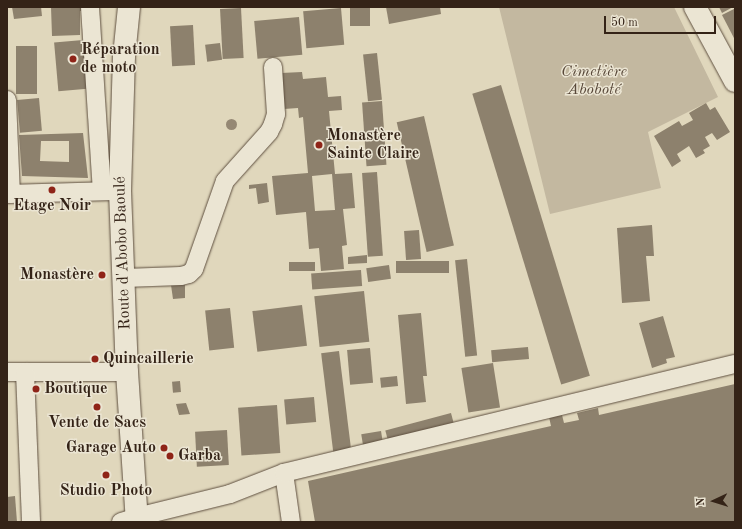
<!DOCTYPE html>
<html>
<head>
<meta charset="utf-8">
<style>
  body { margin:0 }
  #map { position:relative; width:742px; height:529px; overflow:hidden; background:#e0d7bc; font-family:"Old Standard TT",serif }
  div>[style] { position:absolute }
  .green>* { inset:0; background:#c3b8a0 }
  .building>* { inset:0; background:#8d816d; transform-origin:0 0 }
  .roads { filter:drop-shadow(0 0 1px #5f5040) drop-shadow(0 0 1px #5f5040) }
  .street>* { height:18px; margin:-9px; padding:0 9px; transform-origin:9px; border-radius:9px; background:#ebe5d3 }
  .secondary>* { height:22px; margin:-11px; padding:0 11px; transform-origin:11px; border-radius:11px; background:#ebe5d3 }
  .trees>* { width:11px; height:11px; margin:-5.5px; border-radius:50%; background:#958874 }
  .dots>* { width:11px; height:11px; translate:-50% -50%; box-sizing:border-box; border:2px solid #ebe5d3; border-radius:50% }
  span { translate:-50% -50%; white-space:nowrap; text-align:center; line-height:1.15; -webkit-text-stroke:3px #ebe5d3; paint-order:stroke }
  .poi-label { font-size:16px; color:#342317; font-weight:700 }
  .left { translate:0 -50%; text-align:left }
  .right { translate:-100% -50%; text-align:right }
  .park-label { font-size:16px; color:#584839; font-style:italic }
  .street-label { font-size:16px; color:#342317 }
  .frame { position:absolute; inset:0; border:8px solid #342317; pointer-events:none }
  .north { position:absolute; left:694px; top:481px; width:40px; height:40px; -webkit-text-stroke:3px #ebe5d3; paint-order:stroke; rotate:266deg; font-size:11px; font-weight:700; line-height:16px; text-align:center; color:#342317 }
  .north::after { content:''; display:block; margin:auto; width:14px; height:18px; background:#342317; clip-path:polygon(50% 0,100% 100%,50% 72%,0 100%) }
  .scale { position:absolute; left:604px; top:16px; width:112px; height:18px; box-sizing:border-box; border:2px solid #342317; border-top:0; padding-left:5px; font-size:12px; line-height:14px; white-space:nowrap; color:#342317; -webkit-text-stroke:3px #ebe5d3; paint-order:stroke }
</style>
</head>
<body>
<div id="map">
  <div class="green">
    <div style="clip-path:polygon(499px 7px,674px 7px,718px 97px,648px 132px,661px 188px,550px 214px)"></div>
  </div>
  <div class="building">
    <div style="clip-path:polygon(12px 7px,41px 7px,42px 16px,14px 19px)"></div>
    <div style="clip-path:polygon(51px 7px,87px 7px,87px 11px,80px 11px,80px 35px,52px 36px)"></div>
    <div style="left:350px;top:7px;width:20px;height:19px"></div>
    <div style="clip-path:polygon(386px 7px,440px 7px,441px 14px,389px 24px)"></div>
    <div style="clip-path:polygon(719px 7px,733px 7px,722px 13px)"></div>
    <div style="left:241px;top:8px;width:50px;height:21px;rotate:87deg"></div>
    <div style="left:341px;top:8px;width:37px;height:38px;rotate:85deg"></div>
    <div style="clip-path:polygon(734px 9px,735px 10px,735px 40px,722px 15px)"></div>
    <div style="left:299px;top:17px;width:38px;height:45px;rotate:85deg"></div>
    <div style="left:193px;top:25px;width:40px;height:23px;rotate:87deg"></div>
    <div style="left:83px;top:40px;width:49px;height:29px;rotate:85deg"></div>
    <div style="left:220px;top:43px;width:17px;height:15px;rotate:83deg"></div>
    <div style="left:16px;top:46px;width:21px;height:48px"></div>
    <div style="left:377px;top:53px;width:47px;height:14px;rotate:84deg"></div>
    <div style="clip-path:polygon(evenodd,302px 72px,303px 79px,326px 77px,328px 97px,341px 96px,342px 110px,329px 111px,335px 174px,352px 173px,355px 208px,343px 209px,347px 245px,342px 246px,344px 269px,321px 271px,319px 248px,309px 249px,306px 212px,276px 215px,272px 176px,308px 173px,303px 117px,299px 118px,298px 108px,284px 109px,281px 73px,302px 72px,332px 174px,335px 210px,315px 211px,312px 176px,332px 174px)"></div>
    <div style="left:501px;top:85px;width:304px;height:30px;rotate:73deg"></div>
    <div style="left:39px;top:98px;width:33px;height:22px;rotate:85deg"></div>
    <div style="left:382px;top:101px;width:64px;height:20px;rotate:86deg"></div>
    <div style="clip-path:polygon(706px 103px,710px 110px,715px 107px,730px 132px,717px 140px,712px 133px,705px 137px,710px 146px,703px 150px,705px 153px,696px 158px,689px 146px,677px 154px,681px 161px,672px 167px,654px 136px,679px 121px,682px 126px,693px 120px,689px 113px)"></div>
    <div style="left:424px;top:116px;width:133px;height:28px;rotate:77deg"></div>
    <div style="clip-path:polygon(evenodd,83px 133px,88px 178px,22px 176px,19px 135px,83px 133px,41px 141px,69px 141px,69px 162px,40px 161px,41px 141px)"></div>
    <div style="left:377px;top:172px;width:84px;height:15px;rotate:86deg"></div>
    <div style="clip-path:polygon(267px 183px,269px 202px,258px 204px,256px 188px,249px 189px,249px 185px)"></div>
    <div style="clip-path:polygon(652px 225px,654px 256px,646px 256px,650px 301px,622px 303px,617px 228px)"></div>
    <div style="left:419px;top:230px;width:29px;height:15px;rotate:86deg"></div>
    <div style="clip-path:polygon(367px 255px,367px 263px,348px 264px,348px 257px)"></div>
    <div style="left:467px;top:259px;width:97px;height:12px;rotate:84deg"></div>
    <div style="left:449px;top:261px;width:12px;height:53px;rotate:90deg"></div>
    <div style="left:315px;top:262px;width:9px;height:26px;rotate:90deg"></div>
    <div style="left:389px;top:265px;width:14px;height:23px;rotate:82deg"></div>
    <div style="left:361px;top:270px;width:16px;height:50px;rotate:86deg"></div>
    <div style="clip-path:polygon(185px 283px,185px 298px,173px 299px,171px 285px)"></div>
    <div style="left:364px;top:291px;width:51px;height:50px;rotate:84deg"></div>
    <div style="left:302px;top:305px;width:41px;height:50px;rotate:83deg"></div>
    <div style="left:230px;top:308px;width:40px;height:25px;rotate:84deg"></div>
    <div style="clip-path:polygon(421px 313px,427px 376px,423px 376px,426px 402px,406px 404px,398px 315px)"></div>
    <div style="clip-path:polygon(663px 316px,675px 357px,666px 359px,667px 363px,652px 368px,639px 323px)"></div>
    <div style="left:528px;top:347px;width:12px;height:37px;rotate:85deg"></div>
    <div style="left:370px;top:348px;width:35px;height:23px;rotate:85deg"></div>
    <div style="left:339px;top:351px;width:101px;height:18px;rotate:83deg"></div>
    <div style="left:493px;top:363px;width:45px;height:32px;rotate:81deg"></div>
    <div style="left:397px;top:376px;width:10px;height:17px;rotate:84deg"></div>
    <div style="left:180px;top:381px;width:11px;height:8px;rotate:85deg"></div>
    <div style="clip-path:polygon(735px 384px,735px 522px,315px 522px,308px 481px,551px 426px,549px 417px,562px 415px,564px 423px,579px 420px,577px 413px,598px 408px,599px 415px)"></div>
    <div style="left:314px;top:397px;width:25px;height:30px;rotate:85deg"></div>
    <div style="clip-path:polygon(186px 403px,190px 414px,179px 415px,176px 404px)"></div>
    <div style="left:277px;top:405px;width:48px;height:39px;rotate:86deg"></div>
    <div style="left:451px;top:413px;width:11px;height:68px;rotate:75deg"></div>
    <div style="left:227px;top:430px;width:35px;height:32px;rotate:87deg"></div>
    <div style="left:381px;top:431px;width:12px;height:20px;rotate:81deg"></div>
    <div style="clip-path:polygon(15px 496px,17px 522px,7px 522px,7px 497px)"></div>
  </div>
  <div class="roads">
    <div class="street">
      <div style="left:90px;top:7px;width:184px;rotate:86.3deg"></div>
      <div style="left:7px;top:100px;width:94px;rotate:87.6deg"></div>
      <div style="left:7px;top:194px;width:106px;rotate:-1.6deg"></div>
      <div style="left:124px;top:278px;width:57px;rotate:-2deg"></div>
      <div style="left:181px;top:276px;width:8px;rotate:-14deg"></div>
      <div style="left:189px;top:274px;width:7px;rotate:-45deg"></div>
      <div style="left:194px;top:269px;width:93px;rotate:-70.6deg"></div>
      <div style="left:225px;top:181px;width:66px;rotate:-48.1deg"></div>
      <div style="left:269px;top:132px;width:9px;rotate:-63deg"></div>
      <div style="left:273px;top:124px;width:10px;rotate:-73deg"></div>
      <div style="left:276px;top:114px;width:47px;rotate:-93.7deg"></div>
      <div style="left:7px;top:372px;width:120px"></div>
      <div style="left:25px;top:372px;width:150px;rotate:87.7deg"></div>
      <div style="left:284px;top:473px;width:49px;rotate:81.9deg"></div>
      <div style="left:121px;top:522px;width:17px;rotate:-17deg"></div>
      <div style="left:137px;top:517px;width:96px;rotate:-13.9deg"></div>
      <div style="left:230px;top:494px;width:58px;rotate:-21.3deg"></div>
      <div style="left:284px;top:473px;width:464px;rotate:-13.6deg"></div>
    </div>
    <div class="secondary">
      <div style="left:129px;top:7px;width:49px;rotate:95.8deg"></div>
      <div style="left:124px;top:56px;width:135px;rotate:91.7deg"></div>
      <div style="left:120px;top:191px;width:181px;rotate:87.8deg"></div>
      <div style="left:127px;top:372px;width:150px;rotate:86.2deg"></div>
      <div style="left:695px;top:7px;width:84px;rotate:61.6deg"></div>
    </div>
  </div>
  <div class="trees">
    <div style="left:231px;top:124px"></div>
  </div>
  <div class="dots">
    <div style="left:73px;top:59px;background:#8f2418"></div>
    <div style="left:319px;top:145px;background:#8f2418"></div>
    <div style="left:52px;top:190px;background:#8f2418"></div>
    <div style="left:102px;top:275px;background:#8f2418"></div>
    <div style="left:95px;top:359px;background:#8f2418"></div>
    <div style="left:36px;top:389px;background:#8f2418"></div>
    <div style="left:97px;top:407px;background:#8f2418"></div>
    <div style="left:164px;top:448px;background:#8f2418"></div>
    <div style="left:170px;top:456px;background:#8f2418"></div>
    <div style="left:106px;top:475px;background:#8f2418"></div>
  </div>
  <div class="poi-label">
    <span class="left" style="left:81px;top:59px">Réparation<br>de moto</span>
    <span class="left" style="left:327px;top:145px">Monastère<br>Sainte Claire</span>
    <span style="left:52px;top:206px">Etage Noir</span>
    <span class="right" style="left:94px;top:275px">Monastère</span>
    <span class="left" style="left:103px;top:359px">Quincaillerie</span>
    <span class="left" style="left:44px;top:389px">Boutique</span>
    <span style="left:97px;top:423px">Vente de Sacs</span>
    <span class="right" style="left:156px;top:448px">Garage Auto</span>
    <span class="left" style="left:178px;top:456px">Garba</span>
    <span style="left:106px;top:491px">Studio Photo</span>
  </div>
  <div class="park-label">
    <span style="left:594px;top:81px">Cimetière<br>Aboboté</span>
  </div>
  <div class="street-label">
    <span style="left:123px;top:253px;rotate:-92deg">Route d'Abobo Baoulé</span>
  </div>
  <div class="frame"></div>
  <div class="north">N</div>
  <div class="scale">50 m</div>
</div>
</body>
</html>
